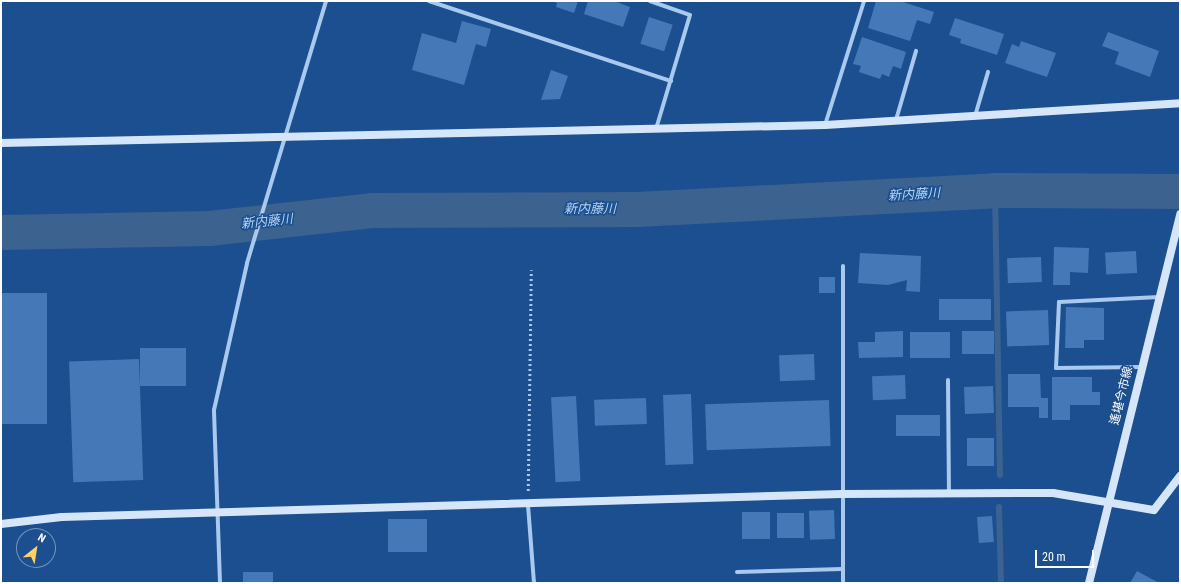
<!DOCTYPE html>
<html>
<head>
<meta charset="utf-8">
<style>
  body { margin:0 }
  #map { position:relative; width:1181px; height:584px; overflow:hidden; background:#1b4f8f; font-family:"Roboto Condensed","Noto Sans JP",sans-serif }
  div>[style] { position:absolute }
  .stream>* { height:6px; margin:-3px; padding:0 3px; transform-origin:3px; border-radius:3px; background:#3c6290 }
  .river>* { height:35px; margin:-17.5px; padding:0 17.5px; transform-origin:17.5px; border-radius:17.5px; background:#3c6290 }
  .building>* { inset:0; background:#4478b7; transform-origin:0 0 }
  .path>* { height:2.5px; margin-top:-1.25px; transform-origin:0; background:repeating-linear-gradient(90deg,#a9c9ee 0 2px,transparent 0 5px) }
  .street>* { height:4px; margin:-2px; padding:0 2px; transform-origin:2px; border-radius:2px; background:#a9c9ee }
  .secondary>* { height:8px; margin:-4px; padding:0 4px; transform-origin:4px; border-radius:4px; background:#d6e6fa }
  span { translate:-50% -50%; white-space:nowrap; text-align:center; line-height:1.15; -webkit-text-stroke:3px #1b4f8f; paint-order:stroke }
  .street-label { font-size:12px; color:#fff }
  .water-label { font-size:13px; color:#b5d3f5; font-style:italic }
  .frame { position:absolute; inset:0; border:2px solid #fff; pointer-events:none }
  .north { position:absolute; left:16px; top:528px; width:40px; height:40px; box-sizing:border-box; background:#1b4f8f; border:1px solid #7695bc; border-radius:50%; rotate:30deg; font-size:11px; font-weight:700; line-height:16px; text-align:center; color:#fff }
  .north::after { content:''; display:block; margin:auto; width:14px; height:18px; background:#ffd166; clip-path:polygon(50% 0,100% 100%,50% 72%,0 100%) }
  .scale { position:absolute; left:1035px; top:550px; width:59px; height:18px; box-sizing:border-box; border:2px solid #fff; border-top:0; padding-left:5px; font-size:12px; line-height:14px; white-space:nowrap; color:#fff; -webkit-text-stroke:3px #1b4f8f; paint-order:stroke }
</style>
</head>
<body>
<div id="map">
  <div class="stream">
    <div style="left:995px;top:190px;width:285px;rotate:89deg"></div>
    <div style="left:999px;top:507px;width:76px;rotate:88.5deg"></div>
  </div>
  <div class="river">
    <div style="left:1px;top:232px;width:208px;rotate:-1.1deg"></div>
    <div style="left:209px;top:228px;width:163px;rotate:-6.3deg"></div>
    <div style="left:371px;top:210px;width:266px;rotate:-0.2deg"></div>
    <div style="left:637px;top:209px;width:359px;rotate:-3deg"></div>
    <div style="left:995px;top:190px;width:185px;rotate:0.3deg"></div>
  </div>
  <div class="building">
    <div style="clip-path:polygon(552px 1px,578px 1px,574px 13px,556px 7px,557px 3px)"></div>
    <div style="clip-path:polygon(588px 1px,614px 1px,630px 7px,623px 27px,584px 14px)"></div>
    <div style="clip-path:polygon(876px 1px,900px 1px,934px 12px,930px 24px,917px 20px,910px 41px,868px 28px)"></div>
    <div style="left:649px;top:17px;width:25px;height:28px;rotate:18deg"></div>
    <div style="clip-path:polygon(955px 18px,1004px 34px,997px 55px,960px 43px,961px 39px,949px 35px)"></div>
    <div style="clip-path:polygon(462px 21px,491px 29px,486px 47px,476px 44px,464px 85px,412px 70px,422px 33px,456px 43px)"></div>
    <div style="clip-path:polygon(1108px 32px,1159px 51px,1150px 77px,1115px 64px,1119px 52px,1102px 46px)"></div>
    <div style="clip-path:polygon(862px 37px,906px 52px,901px 69px,893px 66px,889px 77px,882px 74px,880px 79px,859px 72px,861px 66px,853px 64px)"></div>
    <div style="clip-path:polygon(1021px 41px,1056px 53px,1047px 77px,1005px 63px,1012px 44px,1019px 47px)"></div>
    <div style="clip-path:polygon(551px 70px,568px 76px,560px 99px,541px 100px)"></div>
    <div style="clip-path:polygon(1054px 247px,1089px 248px,1088px 273px,1070px 272px,1070px 285px,1053px 285px)"></div>
    <div style="left:1136px;top:251px;width:22px;height:31px;rotate:87deg"></div>
    <div style="clip-path:polygon(860px 253px,921px 256px,920px 292px,906px 291px,907px 280px,888px 285px,858px 283px)"></div>
    <div style="left:1041px;top:257px;width:25px;height:34px;rotate:88deg"></div>
    <div style="left:819px;top:277px;width:16px;height:16px"></div>
    <div style="left:1px;top:293px;width:46px;height:131px"></div>
    <div style="left:939px;top:299px;width:52px;height:21px"></div>
    <div style="clip-path:polygon(1066px 307px,1104px 308px,1104px 340px,1084px 340px,1084px 348px,1065px 348px)"></div>
    <div style="left:1048px;top:310px;width:35px;height:42px;rotate:88deg"></div>
    <div style="clip-path:polygon(903px 331px,903px 357px,859px 358px,858px 342px,875px 342px,875px 332px)"></div>
    <div style="left:962px;top:331px;width:32px;height:23px"></div>
    <div style="left:910px;top:332px;width:40px;height:26px"></div>
    <div style="left:140px;top:348px;width:46px;height:38px"></div>
    <div style="left:814px;top:354px;width:26px;height:35px;rotate:88deg"></div>
    <div style="left:139px;top:359px;width:121px;height:70px;rotate:88deg"></div>
    <div style="clip-path:polygon(1008px 374px,1040px 374px,1041px 398px,1048px 398px,1048px 418px,1039px 418px,1039px 407px,1008px 407px)"></div>
    <div style="left:905px;top:375px;width:24px;height:33px;rotate:88deg"></div>
    <div style="clip-path:polygon(1052px 377px,1092px 377px,1092px 392px,1100px 392px,1100px 405px,1070px 405px,1070px 420px,1052px 420px)"></div>
    <div style="left:993px;top:386px;width:27px;height:29px;rotate:88deg"></div>
    <div style="left:691px;top:394px;width:70px;height:28px;rotate:88deg"></div>
    <div style="left:576px;top:396px;width:85px;height:25px;rotate:87deg"></div>
    <div style="left:646px;top:398px;width:26px;height:52px;rotate:88deg"></div>
    <div style="left:829px;top:400px;width:46px;height:124px;rotate:88deg"></div>
    <div style="left:896px;top:415px;width:44px;height:21px"></div>
    <div style="left:994px;top:438px;width:28px;height:27px;rotate:90deg"></div>
    <div style="left:834px;top:510px;width:29px;height:25px;rotate:88deg"></div>
    <div style="left:742px;top:512px;width:28px;height:27px"></div>
    <div style="left:777px;top:513px;width:27px;height:25px"></div>
    <div style="left:992px;top:516px;width:26px;height:15px;rotate:86deg"></div>
    <div style="left:388px;top:519px;width:39px;height:33px"></div>
    <div style="clip-path:polygon(1137px 571px,1159px 583px,1130px 583px)"></div>
    <div style="left:243px;top:572px;width:30px;height:11px"></div>
  </div>
  <div class="path">
    <div style="left:528px;top:491px;width:221px;rotate:-89.2deg"></div>
  </div>
  <div class="street">
    <div style="left:429px;top:1px;width:255px;rotate:18.3deg"></div>
    <div style="left:650px;top:1px;width:42px;rotate:19.3deg"></div>
    <div style="left:690px;top:15px;width:119px;rotate:106.6deg"></div>
    <div style="left:975px;top:116px;width:46px;rotate:-73.5deg"></div>
    <div style="left:896px;top:120px;width:72px;rotate:-73.8deg"></div>
    <div style="left:825px;top:125px;width:130px;rotate:-72.5deg"></div>
    <div style="left:843px;top:266px;width:317px;rotate:90deg"></div>
    <div style="left:1142px;top:367px;width:86px;rotate:179.3deg"></div>
    <div style="left:1056px;top:368px;width:66px;rotate:-87.4deg"></div>
    <div style="left:1059px;top:302px;width:100px;rotate:-2.9deg"></div>
    <div style="left:948px;top:380px;width:114px;rotate:89.5deg"></div>
    <div style="left:528px;top:505px;width:78px;rotate:85.6deg"></div>
    <div style="left:737px;top:572px;width:105px;rotate:-1.6deg"></div>
    <div style="left:220px;top:583px;width:173px;rotate:-92deg"></div>
    <div style="left:214px;top:410px;width:151px;rotate:-77.3deg"></div>
    <div style="left:247px;top:263px;width:274px;rotate:-73.2deg"></div>
  </div>
  <div class="secondary">
    <div style="left:1px;top:143px;width:824px;rotate:-1.25deg"></div>
    <div style="left:825px;top:125px;width:356px;rotate:-3.5deg"></div>
    <div style="left:1px;top:524px;width:61px;rotate:-6.5deg"></div>
    <div style="left:62px;top:517px;width:780px;rotate:-1.69deg"></div>
    <div style="left:842px;top:494px;width:211px;rotate:-0.3deg"></div>
    <div style="left:1053px;top:493px;width:102px;rotate:9.6deg"></div>
    <div style="left:1154px;top:510px;width:43px;rotate:-52.6deg"></div>
    <div style="left:1089px;top:583px;width:380px;rotate:-76.1deg"></div>
  </div>
  <div class="street-label">
    <span style="left:1122px;top:396px;rotate:-76deg">遙堪今市線</span>
  </div>
  <div class="water-label">
    <span style="left:914px;top:195px;rotate:-3deg">新内藤川</span>
    <span style="left:590px;top:209px">新内藤川</span>
    <span style="left:267px;top:222px;rotate:-6deg">新内藤川</span>
  </div>
  <div class="frame"></div>
  <div class="north">N</div>
  <div class="scale">20 m</div>
</div>
</body>
</html>
